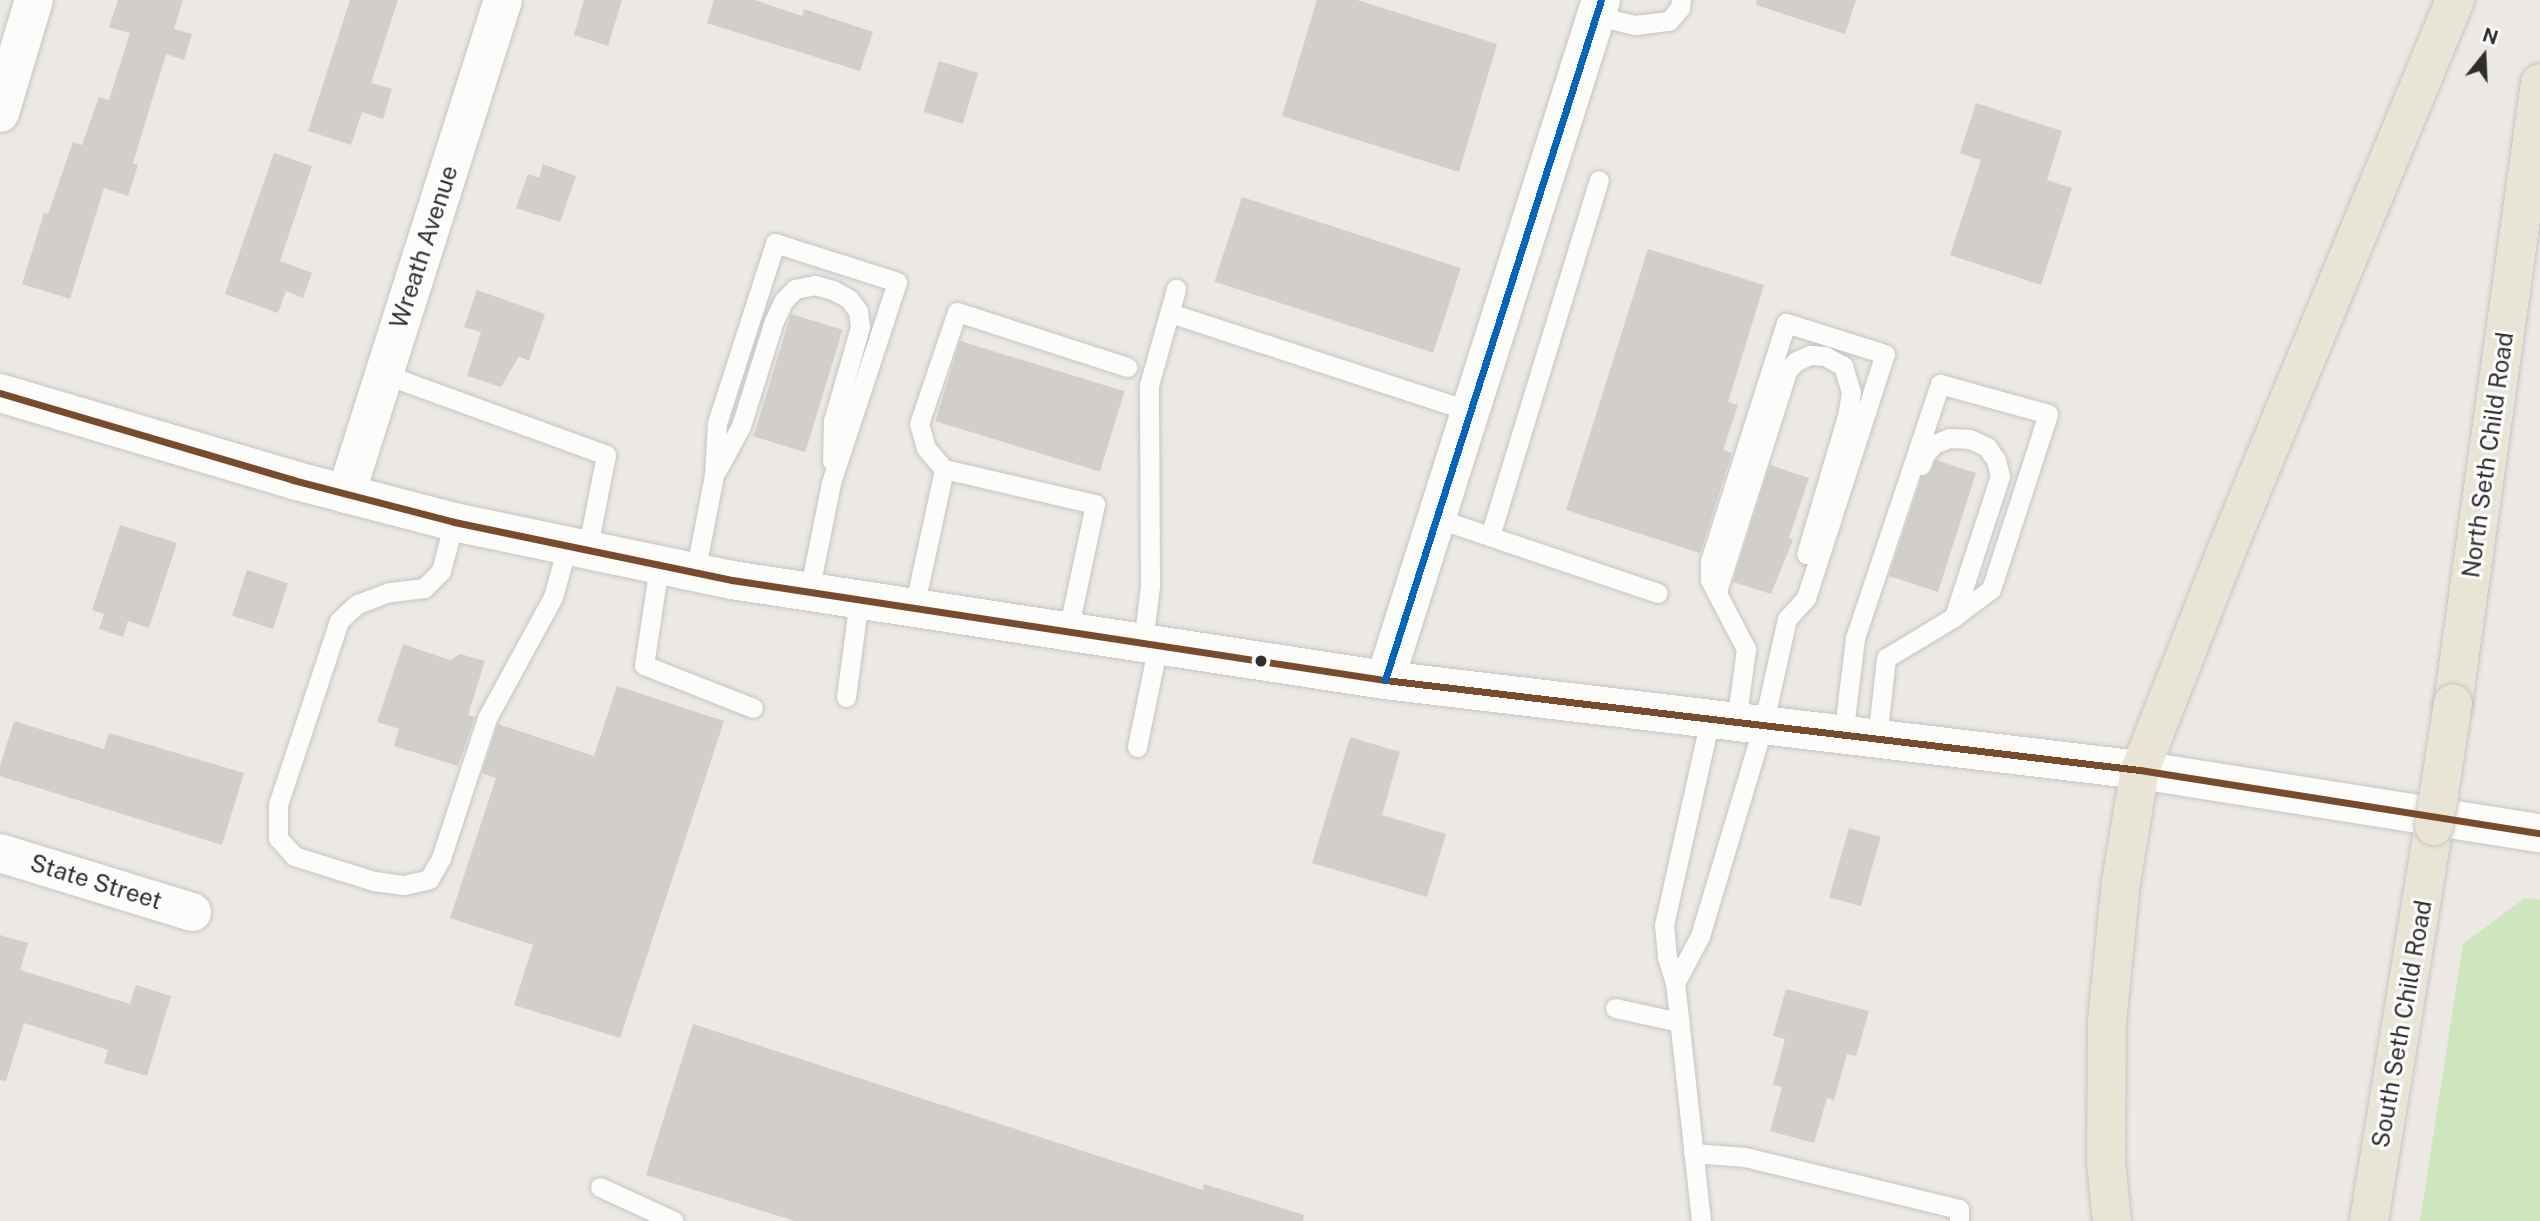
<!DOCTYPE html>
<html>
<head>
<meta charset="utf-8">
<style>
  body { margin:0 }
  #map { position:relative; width:2540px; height:1221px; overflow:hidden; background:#ece8e4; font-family:"Public Sans",sans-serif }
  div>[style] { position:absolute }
  .green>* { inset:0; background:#cee6be }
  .building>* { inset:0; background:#d1cecb; transform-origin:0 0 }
  .roads { filter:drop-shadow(0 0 2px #c5c4c5) drop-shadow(0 0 2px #c5c4c5) }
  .service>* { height:19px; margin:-9.5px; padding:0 9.5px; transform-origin:9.5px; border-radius:9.5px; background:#fcfcfb }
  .minor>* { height:38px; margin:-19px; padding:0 19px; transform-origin:19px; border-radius:19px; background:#fcfcfb }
  .tertiary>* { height:38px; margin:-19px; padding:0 19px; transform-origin:19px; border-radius:19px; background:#fcfcfb }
  .secondary>* { height:38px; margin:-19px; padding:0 19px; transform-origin:19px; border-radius:19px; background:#fcfcfb }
  .primary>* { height:38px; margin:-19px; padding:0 19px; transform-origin:19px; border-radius:19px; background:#e8e4d6 }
  .bridges { filter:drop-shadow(0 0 2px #c6c5c4) drop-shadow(0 0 2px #c6c5c4) }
  .primary-bridge>* { height:38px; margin:-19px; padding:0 19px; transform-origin:19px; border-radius:19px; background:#e8e4d6 }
  .bus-1>* { height:7px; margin:-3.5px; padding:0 3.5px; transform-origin:3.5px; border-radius:3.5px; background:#7a4b2a }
  .bus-2>* { height:7px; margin:-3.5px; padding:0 3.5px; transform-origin:3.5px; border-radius:3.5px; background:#0065bd }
  .dots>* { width:19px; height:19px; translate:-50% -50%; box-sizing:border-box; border:4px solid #fff; border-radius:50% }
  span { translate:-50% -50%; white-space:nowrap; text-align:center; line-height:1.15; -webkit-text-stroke:6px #fff; paint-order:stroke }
  .street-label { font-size:24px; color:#2e2e2e }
  .north { position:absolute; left:2449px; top:21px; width:70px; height:70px; -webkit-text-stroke:5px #fff; paint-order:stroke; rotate:18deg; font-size:19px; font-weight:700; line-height:28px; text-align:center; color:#2e2e2e }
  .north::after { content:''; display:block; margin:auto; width:24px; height:32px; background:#2e2e2e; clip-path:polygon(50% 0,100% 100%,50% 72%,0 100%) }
</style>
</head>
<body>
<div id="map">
  <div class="green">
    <div style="clip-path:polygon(2525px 898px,2540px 900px,2540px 1221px,2420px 1221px,2463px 944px)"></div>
  </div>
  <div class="building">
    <div style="clip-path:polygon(118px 0,183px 0,174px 29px,192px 34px,184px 60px,166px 54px,133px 163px,138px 165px,128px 196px,104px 188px,70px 299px,22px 284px,44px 213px,48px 214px,73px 142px,82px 145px,99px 97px,109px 100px,130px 33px,109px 27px)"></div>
    <div style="clip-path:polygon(350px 0,398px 0,371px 83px,392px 89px,383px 119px,362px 112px,351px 145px,308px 131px)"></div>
    <div style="clip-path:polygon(584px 0,622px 0,608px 46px,574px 35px)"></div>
    <div style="clip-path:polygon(714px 0,755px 0,802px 16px,804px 9px,873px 32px,860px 71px,707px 23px)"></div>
    <div style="clip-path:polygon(1317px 0,1357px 0,1497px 44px,1459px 172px,1282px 116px)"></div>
    <div style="clip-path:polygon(1757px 0,1856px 0,1845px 34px,1756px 5px)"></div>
    <div style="left:939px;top:61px;width:41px;height:53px;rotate:17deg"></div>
    <div style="clip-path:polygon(1976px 103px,2062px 131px,2047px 180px,2072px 188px,2041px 285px,1950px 255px,1981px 160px,1960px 153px)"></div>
    <div style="clip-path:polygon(274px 153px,312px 166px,280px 261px,312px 273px,303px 298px,286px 291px,278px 313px,225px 294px)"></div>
    <div style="clip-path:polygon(543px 164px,576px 176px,560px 222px,516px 208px,528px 174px,539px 178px)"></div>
    <div style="left:1242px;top:197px;width:230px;height:89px;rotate:18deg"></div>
    <div style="clip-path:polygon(1648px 249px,1764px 285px,1728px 402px,1738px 405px,1723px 450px,1732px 453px,1700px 553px,1566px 510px)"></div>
    <div style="clip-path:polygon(477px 290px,545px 314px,529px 361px,519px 356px,501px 387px,467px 376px,481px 332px,464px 327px)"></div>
    <div style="left:791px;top:314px;width:54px;height:128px;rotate:17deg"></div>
    <div style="left:960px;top:341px;width:172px;height:84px;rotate:17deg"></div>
    <div style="clip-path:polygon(1936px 460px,1976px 473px,1938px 592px,1889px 576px,1922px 477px,1929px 474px)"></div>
    <div style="clip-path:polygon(1770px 465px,1809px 478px,1789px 538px,1793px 540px,1771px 594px,1733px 582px)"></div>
    <div style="clip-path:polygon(120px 525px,177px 543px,149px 628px,128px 621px,123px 637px,99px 629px,104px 614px,92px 610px)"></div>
    <div style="left:247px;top:570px;width:43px;height:48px;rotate:18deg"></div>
    <div style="clip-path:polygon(403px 644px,450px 660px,460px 654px,485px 661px,468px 715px,475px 717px,458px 766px,394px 746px,399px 729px,377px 722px)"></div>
    <div style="clip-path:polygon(617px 686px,724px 721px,620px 1038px,514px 1005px,533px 945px,450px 918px,496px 778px,482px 773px,498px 724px,594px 756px)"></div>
    <div style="clip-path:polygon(14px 721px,104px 749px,109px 733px,244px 773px,222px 845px,0 776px,0 766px)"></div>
    <div style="clip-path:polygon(1350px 737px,1400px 752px,1382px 815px,1446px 834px,1427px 897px,1312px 863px)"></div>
    <div style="left:1849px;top:828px;width:33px;height:72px;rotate:16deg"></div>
    <div style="clip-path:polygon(0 935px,28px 943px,20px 970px,130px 1004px,136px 985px,171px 996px,147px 1076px,104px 1063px,108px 1050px,24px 1023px,6px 1081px,0 1080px)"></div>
    <div style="clip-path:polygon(1786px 989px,1869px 1011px,1856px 1056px,1847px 1054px,1834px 1100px,1827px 1098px,1814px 1143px,1770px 1131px,1782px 1087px,1773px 1085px,1785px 1039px,1773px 1036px)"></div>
    <div style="clip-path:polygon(693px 1024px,1203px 1190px,1204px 1184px,1304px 1215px,1303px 1221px,795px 1221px,646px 1175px)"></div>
  </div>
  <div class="roads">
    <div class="service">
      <div style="left:1596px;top:16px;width:40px;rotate:13deg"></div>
      <div style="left:1635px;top:25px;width:34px;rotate:-7deg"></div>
      <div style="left:1669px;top:21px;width:17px;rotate:-50deg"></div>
      <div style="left:1680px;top:8px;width:8px;rotate:-83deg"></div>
      <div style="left:1170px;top:313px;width:316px;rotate:18.1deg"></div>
      <div style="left:384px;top:374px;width:236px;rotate:20deg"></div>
      <div style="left:606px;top:455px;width:98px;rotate:101.2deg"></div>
      <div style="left:1921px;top:465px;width:12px;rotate:-70deg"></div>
      <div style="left:1925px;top:454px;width:13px;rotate:-48deg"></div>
      <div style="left:1934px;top:444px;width:17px;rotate:-21deg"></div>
      <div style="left:1950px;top:438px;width:20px;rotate:3deg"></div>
      <div style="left:1970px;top:439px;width:19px;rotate:25deg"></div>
      <div style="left:1987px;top:447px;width:16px;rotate:55deg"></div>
      <div style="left:1996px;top:460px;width:16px;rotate:76deg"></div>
      <div style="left:2000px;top:476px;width:148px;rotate:108.1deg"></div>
      <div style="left:944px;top:469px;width:28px;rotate:-131deg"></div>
      <div style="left:926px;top:448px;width:25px;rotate:-106deg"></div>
      <div style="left:919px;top:424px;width:118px;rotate:-71.3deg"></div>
      <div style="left:957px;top:312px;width:179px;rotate:17.9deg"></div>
      <div style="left:717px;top:470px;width:50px;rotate:-61.4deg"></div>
      <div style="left:741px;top:426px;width:110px;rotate:-72.6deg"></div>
      <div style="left:774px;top:321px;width:23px;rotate:-65deg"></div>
      <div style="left:784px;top:300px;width:16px;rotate:-45deg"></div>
      <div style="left:795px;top:289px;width:20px;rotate:-11deg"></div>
      <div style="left:815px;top:285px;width:19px;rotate:16deg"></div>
      <div style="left:833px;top:290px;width:18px;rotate:29deg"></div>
      <div style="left:849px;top:299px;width:15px;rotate:53deg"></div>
      <div style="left:858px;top:311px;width:16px;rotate:83deg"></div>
      <div style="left:860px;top:327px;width:98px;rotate:106deg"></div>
      <div style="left:833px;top:421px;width:40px;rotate:91.4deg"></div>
      <div style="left:1436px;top:518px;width:234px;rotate:18.7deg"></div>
      <div style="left:454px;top:522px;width:51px;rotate:104.9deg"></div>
      <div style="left:441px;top:571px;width:24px;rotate:135deg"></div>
      <div style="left:424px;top:588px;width:35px;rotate:173deg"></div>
      <div style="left:389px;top:592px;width:34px;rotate:159deg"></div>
      <div style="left:357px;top:604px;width:25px;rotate:137deg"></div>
      <div style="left:339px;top:621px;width:193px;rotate:108.4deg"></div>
      <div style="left:278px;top:804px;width:34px;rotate:90deg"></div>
      <div style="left:278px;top:838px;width:24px;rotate:48deg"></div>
      <div style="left:294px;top:856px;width:84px;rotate:17.4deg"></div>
      <div style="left:374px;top:881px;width:30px;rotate:8deg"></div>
      <div style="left:404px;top:885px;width:26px;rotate:-13deg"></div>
      <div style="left:429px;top:879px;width:24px;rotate:-60deg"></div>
      <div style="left:441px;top:858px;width:147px;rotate:-71.8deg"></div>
      <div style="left:487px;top:718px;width:138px;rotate:-61.4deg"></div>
      <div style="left:553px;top:597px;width:52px;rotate:-74.4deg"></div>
      <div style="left:1490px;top:536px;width:372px;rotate:-73deg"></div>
      <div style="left:659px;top:566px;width:100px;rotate:98.6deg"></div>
      <div style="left:644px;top:665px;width:117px;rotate:21.5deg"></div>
      <div style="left:695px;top:573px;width:100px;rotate:-79deg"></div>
      <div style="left:714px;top:475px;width:52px;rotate:-86.7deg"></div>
      <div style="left:717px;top:423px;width:189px;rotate:-72.1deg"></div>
      <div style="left:775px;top:243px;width:128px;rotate:17.7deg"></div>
      <div style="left:897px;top:282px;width:212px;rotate:108.2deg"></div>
      <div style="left:831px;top:483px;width:111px;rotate:101.4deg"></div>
      <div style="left:1717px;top:591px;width:231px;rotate:-72.3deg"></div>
      <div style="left:1787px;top:371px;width:13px;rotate:-48deg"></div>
      <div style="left:1796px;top:361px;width:15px;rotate:-23deg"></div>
      <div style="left:1810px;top:355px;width:15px;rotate:4deg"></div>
      <div style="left:1825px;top:356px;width:21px;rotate:29deg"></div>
      <div style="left:1843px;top:366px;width:27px;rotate:73deg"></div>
      <div style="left:1851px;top:392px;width:24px;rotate:99deg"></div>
      <div style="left:1847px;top:416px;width:144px;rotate:106.5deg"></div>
      <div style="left:914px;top:608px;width:142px;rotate:-77.8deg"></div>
      <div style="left:944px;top:469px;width:155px;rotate:13.1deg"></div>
      <div style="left:1095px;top:504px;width:130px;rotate:102deg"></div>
      <div style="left:1143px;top:643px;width:57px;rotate:-83deg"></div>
      <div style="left:1150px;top:586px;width:201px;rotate:-90.3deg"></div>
      <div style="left:1149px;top:385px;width:100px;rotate:-74.3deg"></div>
      <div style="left:846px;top:697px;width:98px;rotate:-82.4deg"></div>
      <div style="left:1843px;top:736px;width:99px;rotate:-83deg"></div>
      <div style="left:1855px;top:638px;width:268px;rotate:-71.5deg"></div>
      <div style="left:1940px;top:384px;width:112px;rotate:15.5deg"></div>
      <div style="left:2048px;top:414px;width:184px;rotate:108deg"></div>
      <div style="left:1991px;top:589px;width:46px;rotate:142.9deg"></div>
      <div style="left:1954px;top:617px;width:79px;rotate:148.9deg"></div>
      <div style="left:1886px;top:658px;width:82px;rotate:96.3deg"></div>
      <div style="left:1137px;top:747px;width:104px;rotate:-78.4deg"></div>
      <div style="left:1675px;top:983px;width:53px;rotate:-62deg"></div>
      <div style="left:1700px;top:936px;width:219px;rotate:-73.3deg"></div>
      <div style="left:1763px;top:726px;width:110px;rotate:-77.4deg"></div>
      <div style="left:1787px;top:619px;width:28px;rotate:-48deg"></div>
      <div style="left:1806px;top:598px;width:256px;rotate:-72.1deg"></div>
      <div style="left:1885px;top:354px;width:104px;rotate:-162.6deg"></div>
      <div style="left:1786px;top:323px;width:250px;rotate:107.7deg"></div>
      <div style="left:1710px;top:561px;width:19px;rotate:90deg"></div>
      <div style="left:1710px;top:580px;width:78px;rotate:62.4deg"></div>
      <div style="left:1746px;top:649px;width:75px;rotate:97.7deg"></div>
      <div style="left:1615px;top:1008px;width:66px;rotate:12.3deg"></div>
      <div style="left:1693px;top:1153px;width:52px;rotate:4.4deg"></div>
      <div style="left:1745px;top:1157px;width:220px;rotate:13.7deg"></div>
      <div style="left:1959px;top:1209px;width:12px;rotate:90deg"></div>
      <div style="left:600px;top:1187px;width:81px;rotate:24.7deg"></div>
      <div style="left:1701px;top:1221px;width:239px;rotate:-96.2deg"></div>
      <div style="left:1675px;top:983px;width:27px;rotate:-107deg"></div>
      <div style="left:1667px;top:957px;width:32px;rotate:-95deg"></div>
      <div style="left:1664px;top:925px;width:210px;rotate:-77.4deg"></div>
    </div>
    <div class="minor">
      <div style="left:0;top:113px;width:118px;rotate:-73.3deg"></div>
      <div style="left:1385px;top:680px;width:713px;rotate:-72.38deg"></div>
      <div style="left:0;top:853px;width:201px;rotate:17.1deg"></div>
    </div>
    <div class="tertiary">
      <div style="left:346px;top:494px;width:518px;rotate:-72.37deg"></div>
    </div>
    <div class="secondary">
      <div style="left:0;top:393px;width:306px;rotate:16.5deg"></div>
      <div style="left:293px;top:480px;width:166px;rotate:14.6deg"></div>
      <div style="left:454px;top:522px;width:284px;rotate:11.8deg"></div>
      <div style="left:732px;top:580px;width:661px;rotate:8.71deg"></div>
      <div style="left:1385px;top:680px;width:760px;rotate:6.8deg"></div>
      <div style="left:2140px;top:770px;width:405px;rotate:9deg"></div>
    </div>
    <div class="primary">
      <div style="left:2453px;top:703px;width:626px;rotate:-82.01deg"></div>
      <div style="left:2112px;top:1221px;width:60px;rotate:-95.7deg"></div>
      <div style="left:2106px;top:1161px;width:139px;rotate:-89.6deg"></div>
      <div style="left:2107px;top:1022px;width:141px;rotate:-84.3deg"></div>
      <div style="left:2121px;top:882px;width:114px;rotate:-80.4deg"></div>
      <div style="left:2140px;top:770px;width:232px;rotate:-68.5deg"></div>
      <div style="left:2225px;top:554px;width:600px;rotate:-67.45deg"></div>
      <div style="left:2369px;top:1221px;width:400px;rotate:-80.7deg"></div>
    </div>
  </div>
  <div class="bridges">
    <div class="primary-bridge">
      <div style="left:2434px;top:826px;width:124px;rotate:-81.2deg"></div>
    </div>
  </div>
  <div class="bus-1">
    <div style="left:0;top:393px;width:306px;rotate:16.5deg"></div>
    <div style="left:293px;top:480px;width:166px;rotate:14.6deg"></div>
    <div style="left:454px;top:522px;width:284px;rotate:11.8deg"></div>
    <div style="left:732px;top:580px;width:661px;rotate:8.71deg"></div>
    <div style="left:1385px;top:680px;width:760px;rotate:6.8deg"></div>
    <div style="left:2140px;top:770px;width:405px;rotate:9deg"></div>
  </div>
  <div class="bus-2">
    <div style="left:1385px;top:680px;width:713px;rotate:-72.38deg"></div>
  </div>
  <div class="dots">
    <div style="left:1261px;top:661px;background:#2e2e2e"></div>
  </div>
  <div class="street-label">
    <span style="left:424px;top:247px;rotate:-72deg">Wreath Avenue</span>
    <span style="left:2488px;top:455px;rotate:-82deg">North Seth Child Road</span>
    <span style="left:96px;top:882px;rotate:17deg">State Street</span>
    <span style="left:2402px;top:1024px;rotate:-80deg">South Seth Child Road</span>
  </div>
  <div class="north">N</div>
</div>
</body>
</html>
